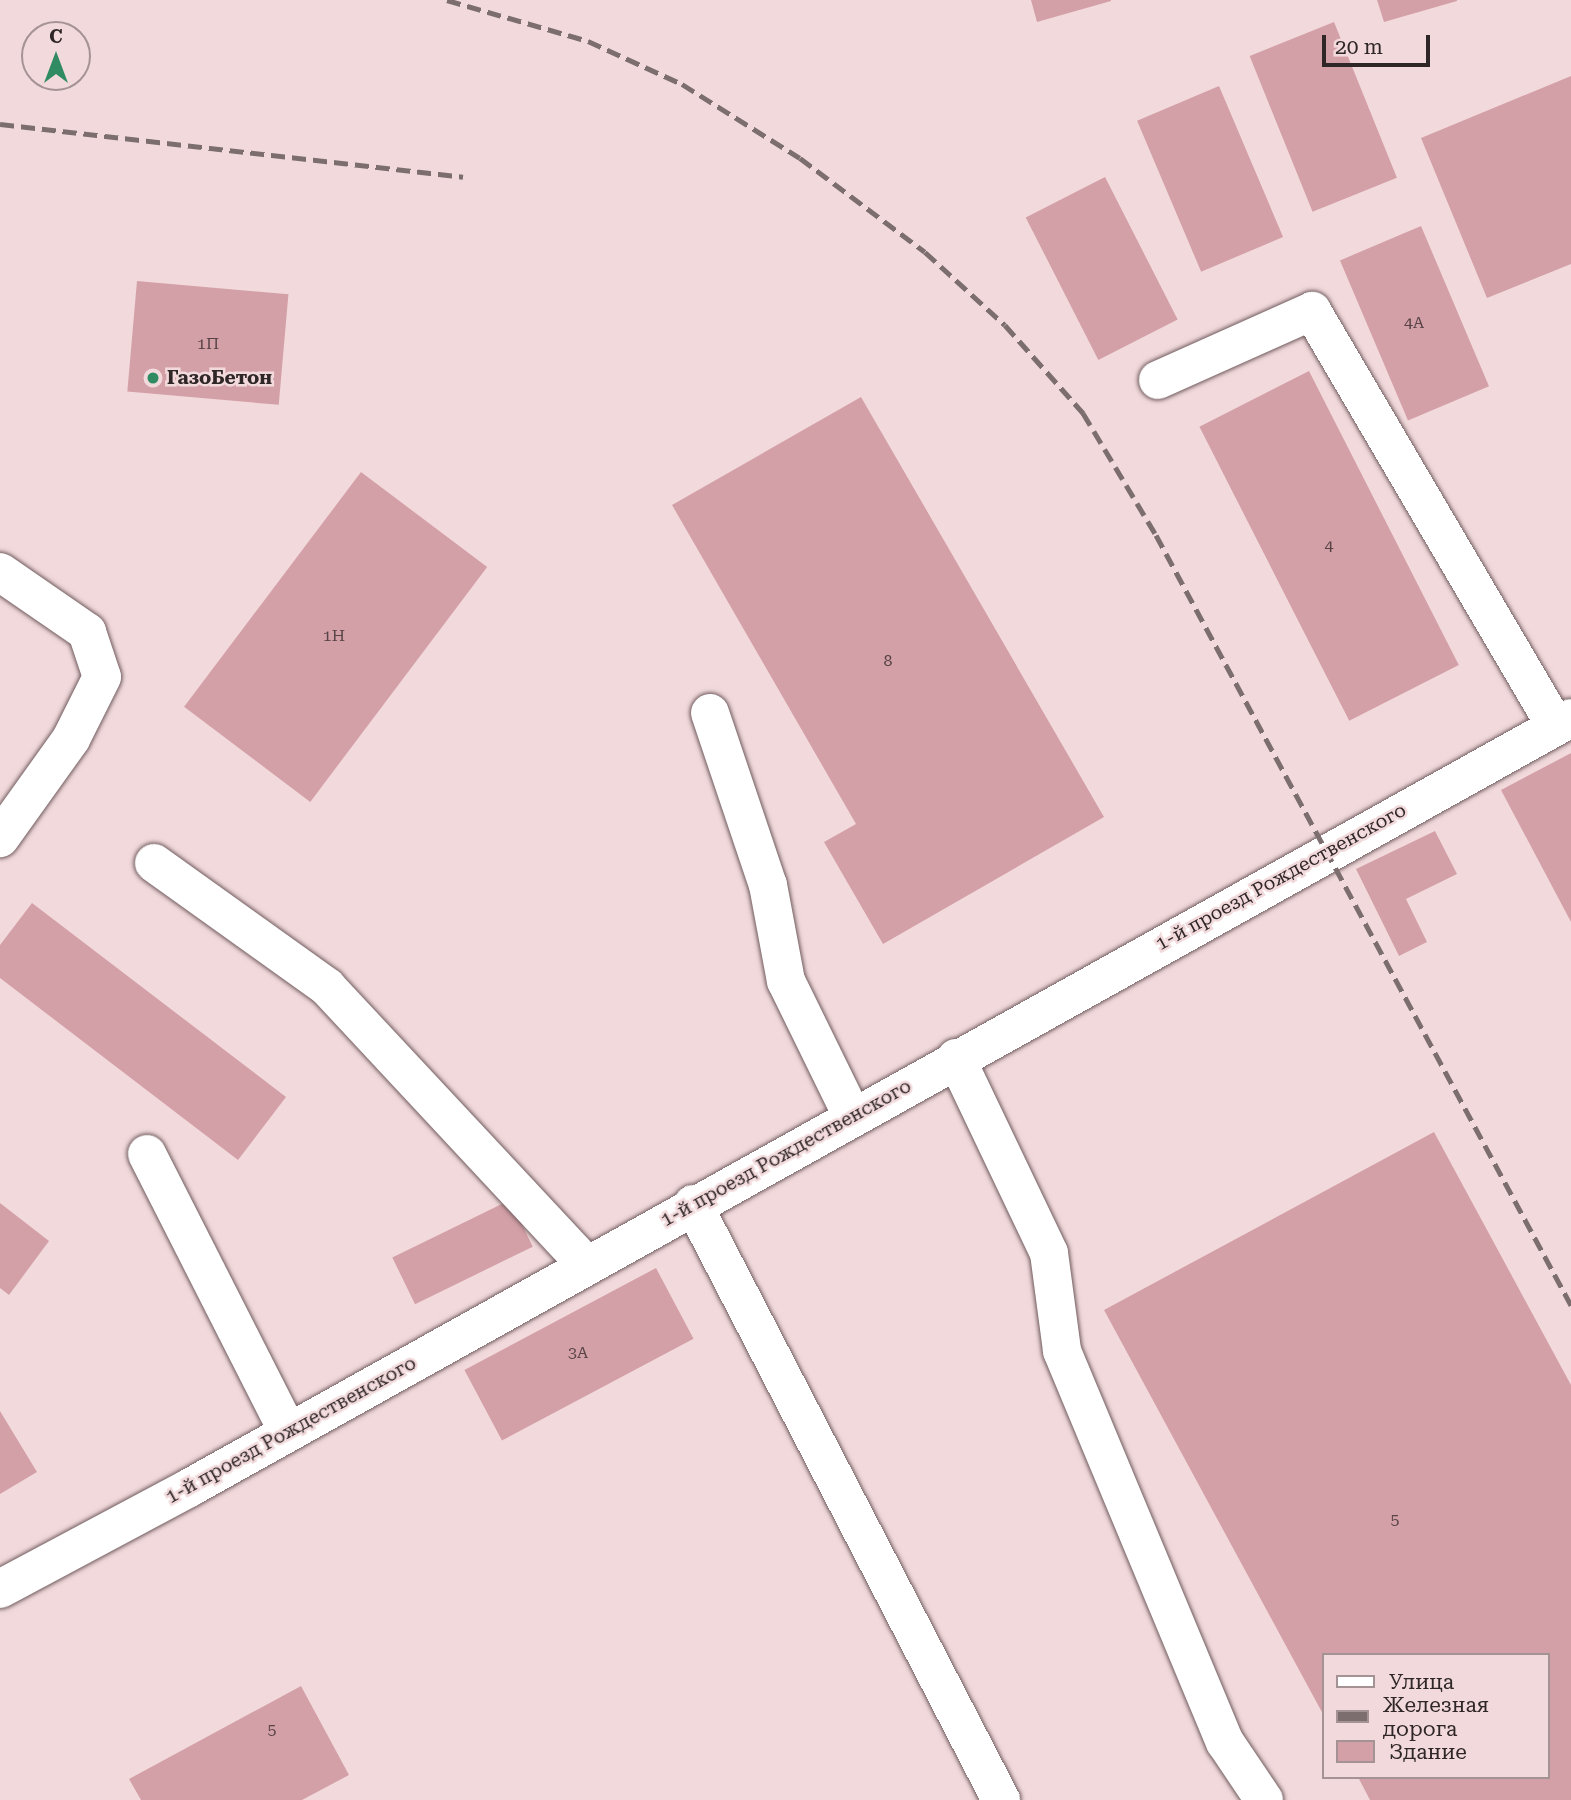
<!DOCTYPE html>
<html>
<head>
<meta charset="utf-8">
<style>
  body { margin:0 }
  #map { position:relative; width:1571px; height:1800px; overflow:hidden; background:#f2dadc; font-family:"Roboto Serif",serif }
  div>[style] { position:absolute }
  .building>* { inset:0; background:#d4a0a7; transform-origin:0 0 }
  .roads { filter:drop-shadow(0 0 2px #705b5e) drop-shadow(0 0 2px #705b5e) }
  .minor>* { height:38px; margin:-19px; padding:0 19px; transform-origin:19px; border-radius:19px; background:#fff }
  .rail>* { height:5px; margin-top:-2.5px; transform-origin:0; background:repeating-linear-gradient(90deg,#7c6e6f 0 14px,transparent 0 21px) }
  .dots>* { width:19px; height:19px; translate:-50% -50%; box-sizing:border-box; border:4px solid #f2dadc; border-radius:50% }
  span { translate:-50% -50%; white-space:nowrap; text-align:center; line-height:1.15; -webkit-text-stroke:5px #f2dadc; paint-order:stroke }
  .number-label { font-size:16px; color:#584447 }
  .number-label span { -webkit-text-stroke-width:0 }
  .poi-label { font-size:19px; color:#2f2627; font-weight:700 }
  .left { translate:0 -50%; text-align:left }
  .street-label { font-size:19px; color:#2f2627 }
  .legend { position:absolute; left:1322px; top:1653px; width:228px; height:126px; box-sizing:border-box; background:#f2dadc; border:2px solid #a49294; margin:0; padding:9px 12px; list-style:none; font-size:21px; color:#2f2627 }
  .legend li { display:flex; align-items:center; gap:14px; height:35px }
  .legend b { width:35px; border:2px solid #a49294 }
  .north { position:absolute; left:21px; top:21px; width:70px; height:70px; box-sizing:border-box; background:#f2dadc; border:2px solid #a49294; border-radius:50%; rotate:0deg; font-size:19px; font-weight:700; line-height:28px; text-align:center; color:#2f2627 }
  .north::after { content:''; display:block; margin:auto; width:24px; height:32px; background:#308b62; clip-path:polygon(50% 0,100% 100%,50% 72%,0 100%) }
  .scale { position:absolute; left:1322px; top:35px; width:108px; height:32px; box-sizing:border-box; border:4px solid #2f2627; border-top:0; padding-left:9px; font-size:21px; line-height:24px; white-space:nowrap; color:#2f2627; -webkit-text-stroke:5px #f2dadc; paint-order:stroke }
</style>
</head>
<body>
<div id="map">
  <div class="building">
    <div style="clip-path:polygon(1031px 0,1111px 0,1111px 1px,1037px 22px)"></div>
    <div style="clip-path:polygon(1377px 0,1457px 0,1457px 1px,1384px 22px)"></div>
    <div style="left:1334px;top:22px;width:168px;height:91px;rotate:68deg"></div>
    <div style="clip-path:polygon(1571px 76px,1571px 264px,1487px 298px,1421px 138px)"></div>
    <div style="left:1219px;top:86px;width:164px;height:89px;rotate:67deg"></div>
    <div style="left:1105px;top:177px;width:160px;height:89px;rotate:63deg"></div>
    <div style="left:1421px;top:226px;width:174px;height:88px;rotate:67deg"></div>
    <div style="left:137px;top:281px;width:152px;height:111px;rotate:5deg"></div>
    <div style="left:1309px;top:371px;width:330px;height:123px;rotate:63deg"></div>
    <div style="clip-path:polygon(861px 397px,1104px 817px,883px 944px,824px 842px,856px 824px,672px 505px)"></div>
    <div style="left:361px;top:472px;width:158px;height:294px;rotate:37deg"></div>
    <div style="clip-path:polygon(1571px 753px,1571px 922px,1501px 790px)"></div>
    <div style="clip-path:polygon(1435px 831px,1457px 874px,1406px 899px,1427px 942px,1399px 956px,1356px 869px)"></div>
    <div style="clip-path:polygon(32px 903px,286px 1097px,238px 1160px,0 978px,0 945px)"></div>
    <div style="clip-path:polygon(1434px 1132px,1571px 1385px,1571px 1800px,1370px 1800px,1358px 1777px,1548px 1777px,1548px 1655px,1324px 1655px,1324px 1716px,1104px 1310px)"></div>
    <div style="left:510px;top:1200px;width:52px;height:131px;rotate:64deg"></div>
    <div style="clip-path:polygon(0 1203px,49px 1241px,9px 1295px,0 1288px)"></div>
    <div style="left:656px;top:1268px;width:80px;height:217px;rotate:62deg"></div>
    <div style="clip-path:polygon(0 1411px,37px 1472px,0 1494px)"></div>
    <div style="clip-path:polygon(301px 1686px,349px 1775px,302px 1800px,141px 1800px,129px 1779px)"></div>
  </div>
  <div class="roads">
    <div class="minor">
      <div style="left:1158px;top:380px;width:169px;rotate:-24.1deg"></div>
      <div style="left:1312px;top:311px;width:481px;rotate:59.6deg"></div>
      <div style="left:0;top:572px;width:106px;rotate:34.6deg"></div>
      <div style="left:87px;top:632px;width:47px;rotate:71.6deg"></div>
      <div style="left:102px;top:677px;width:69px;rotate:116.6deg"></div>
      <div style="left:71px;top:739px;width:122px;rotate:125.6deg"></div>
      <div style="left:710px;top:713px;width:182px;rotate:71.4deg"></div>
      <div style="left:768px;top:885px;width:98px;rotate:79.4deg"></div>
      <div style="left:786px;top:981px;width:150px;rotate:63.9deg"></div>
      <div style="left:154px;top:863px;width:213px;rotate:35.6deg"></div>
      <div style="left:327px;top:987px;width:380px;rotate:47deg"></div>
      <div style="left:956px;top:1058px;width:216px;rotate:64.5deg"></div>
      <div style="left:1049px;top:1253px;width:99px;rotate:82.4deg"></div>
      <div style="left:1062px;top:1351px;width:424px;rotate:67.4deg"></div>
      <div style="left:1225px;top:1742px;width:70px;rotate:56.1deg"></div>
      <div style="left:147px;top:1154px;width:312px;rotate:63.1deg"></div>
      <div style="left:693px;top:1204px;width:671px;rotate:62.67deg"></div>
      <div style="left:0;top:1589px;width:214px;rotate:-28.1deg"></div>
      <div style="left:189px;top:1488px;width:1582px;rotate:-29.12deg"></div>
    </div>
  </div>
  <div class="rail">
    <div style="left:447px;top:0;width:147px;rotate:16.2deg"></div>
    <div style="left:588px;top:41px;width:103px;rotate:24.6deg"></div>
    <div style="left:682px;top:84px;width:139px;rotate:32.1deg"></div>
    <div style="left:800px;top:158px;width:156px;rotate:36.9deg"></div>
    <div style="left:925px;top:252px;width:108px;rotate:42.4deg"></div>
    <div style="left:1005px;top:325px;width:118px;rotate:48.4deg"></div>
    <div style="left:1083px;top:413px;width:142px;rotate:59.1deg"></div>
    <div style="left:1156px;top:535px;width:875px;rotate:61.68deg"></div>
    <div style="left:0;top:124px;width:466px;rotate:6.5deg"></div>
  </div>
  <div class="dots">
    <div style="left:153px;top:378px;background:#308b62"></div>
  </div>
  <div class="number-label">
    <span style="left:1414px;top:323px">4А</span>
    <span style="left:208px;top:344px">1П</span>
    <span style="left:1329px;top:546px">4</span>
    <span style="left:334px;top:636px">1Н</span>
    <span style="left:888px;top:661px">8</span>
    <span style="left:578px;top:1353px">3А</span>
    <span style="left:1395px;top:1520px">5</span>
    <span style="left:272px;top:1730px">5</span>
  </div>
  <div class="poi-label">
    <span class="left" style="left:167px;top:378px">ГазоБетон</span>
  </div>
  <div class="street-label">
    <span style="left:1281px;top:877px;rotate:-29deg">1-й проезд Рождественского</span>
    <span style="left:786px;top:1153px;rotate:-29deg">1-й проезд Рождественского</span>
    <span style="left:291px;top:1430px;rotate:-29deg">1-й проезд Рождественского</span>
  </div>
  <ul class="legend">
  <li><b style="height:9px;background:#fff"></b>Улица</li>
  <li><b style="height:9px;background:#7c6e6f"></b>Железная дорога</li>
  <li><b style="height:19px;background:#d4a0a7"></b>Здание</li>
  </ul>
  <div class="north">С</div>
  <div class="scale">20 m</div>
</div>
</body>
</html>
